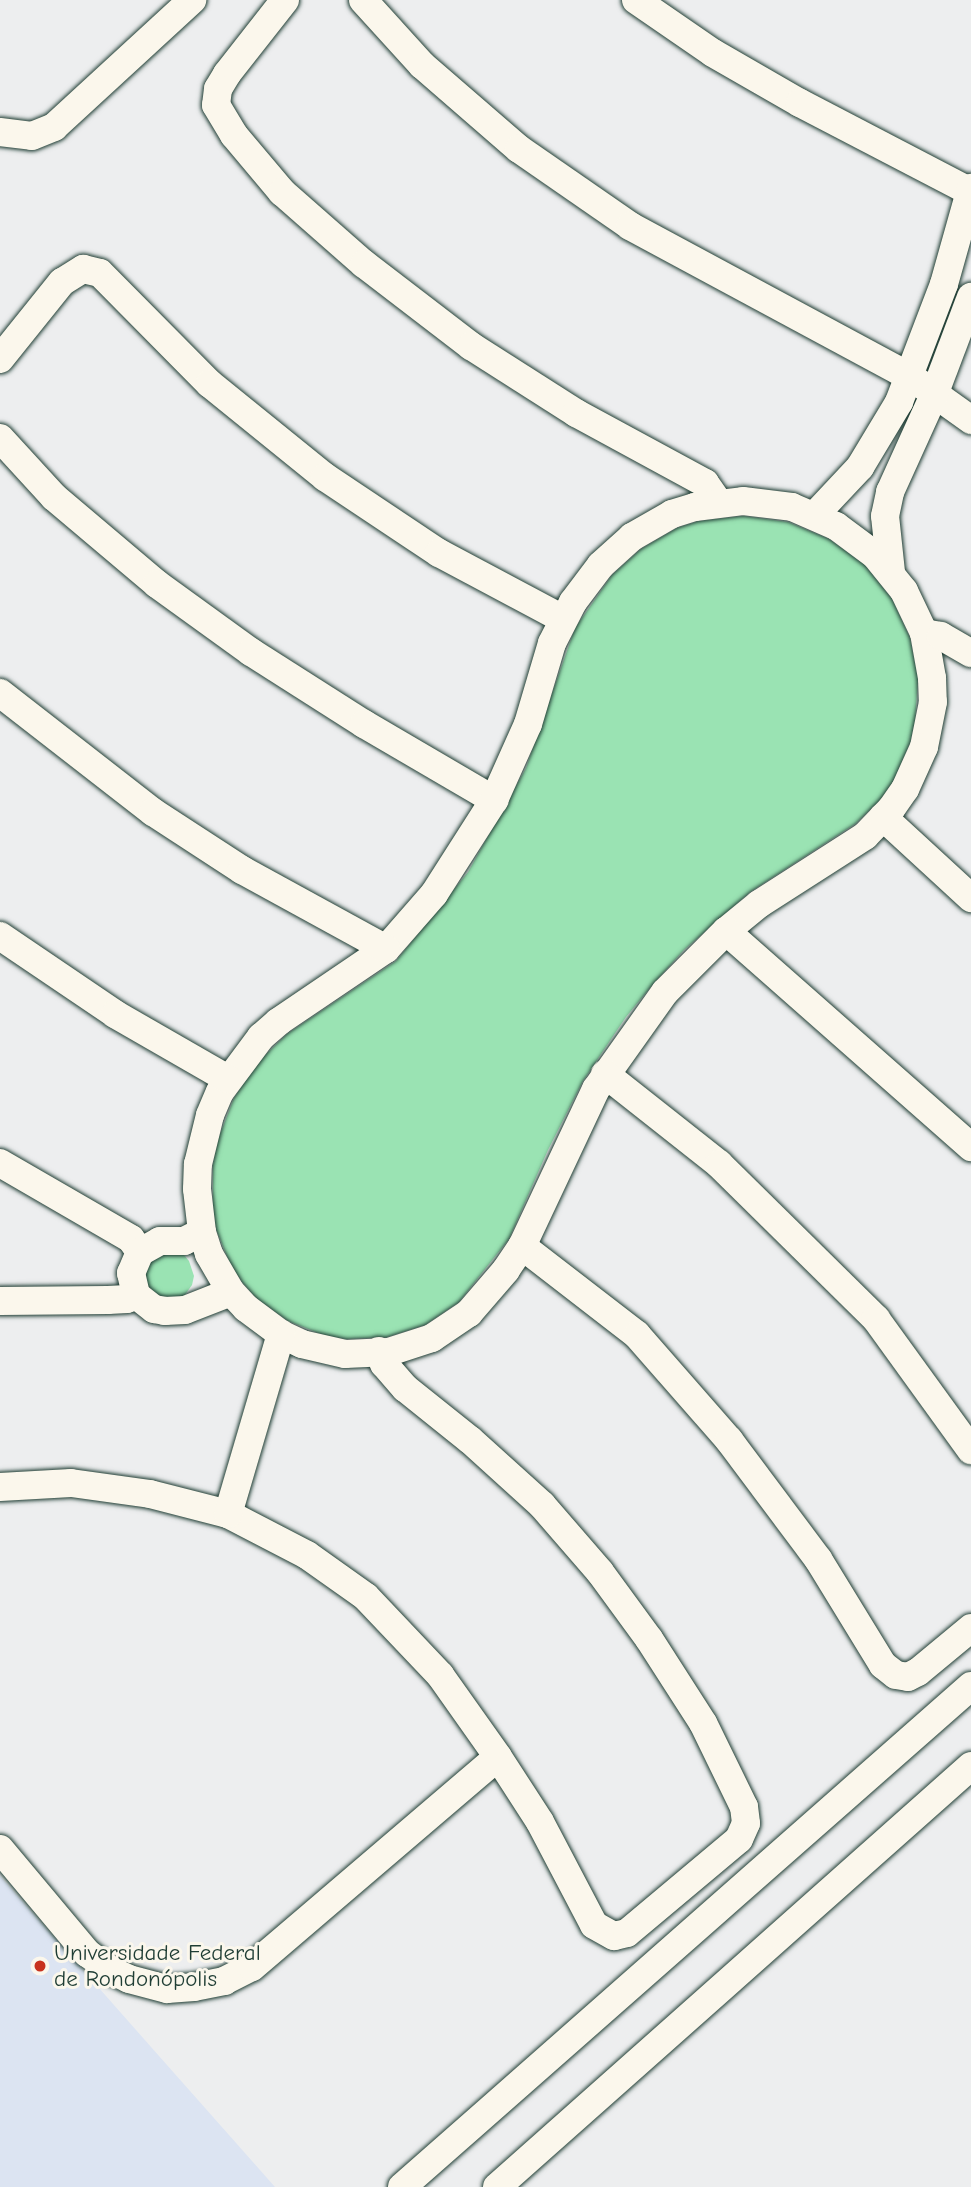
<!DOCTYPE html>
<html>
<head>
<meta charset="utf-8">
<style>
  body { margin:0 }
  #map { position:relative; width:971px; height:2187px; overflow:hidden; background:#edeeef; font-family:"Comic Neue",sans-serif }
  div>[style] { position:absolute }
  .built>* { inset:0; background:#dce4f2 }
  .green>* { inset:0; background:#9ae3b3 }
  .roads { filter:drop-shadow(0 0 2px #1f3d34) drop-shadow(0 0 2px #1f3d34) }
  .minor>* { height:28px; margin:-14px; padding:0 14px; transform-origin:14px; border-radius:14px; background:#fbf7ec }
  .dots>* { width:19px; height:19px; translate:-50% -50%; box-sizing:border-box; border:4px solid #fbf7ec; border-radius:50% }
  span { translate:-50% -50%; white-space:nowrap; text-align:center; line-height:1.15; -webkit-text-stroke:6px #fbf7ec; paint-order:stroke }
  .poi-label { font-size:23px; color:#1f3d34 }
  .left { translate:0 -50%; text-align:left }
</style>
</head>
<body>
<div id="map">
  <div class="built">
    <div style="clip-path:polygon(0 1876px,159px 2056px,275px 2187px,0 2187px)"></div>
  </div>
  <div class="green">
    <div style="clip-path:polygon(743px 516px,788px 522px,829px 539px,865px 565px,892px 599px,910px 638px,918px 679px,915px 722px,910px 743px,893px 782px,880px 800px,855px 824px,750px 892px,684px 950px,654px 983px,626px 1017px,583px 1081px,548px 1150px,509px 1239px,459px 1302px,425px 1325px,387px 1337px,346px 1339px,326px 1336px,288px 1321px,256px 1298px,243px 1283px,231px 1266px,216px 1229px,213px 1209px,213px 1165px,217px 1142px,234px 1098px,257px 1063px,287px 1034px,396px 961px,468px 872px,526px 768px,575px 628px,612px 575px,641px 549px,677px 528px,699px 521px)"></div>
    <div style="clip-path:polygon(153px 1252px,184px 1255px,189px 1261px,194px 1276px,192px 1285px,182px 1299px,149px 1298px,141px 1265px)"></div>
  </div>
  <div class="roads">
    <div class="minor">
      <div style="left:285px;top:0;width:94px;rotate:128.1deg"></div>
      <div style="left:227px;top:74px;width:17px;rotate:121deg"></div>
      <div style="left:218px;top:89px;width:16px;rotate:97deg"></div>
      <div style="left:216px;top:105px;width:35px;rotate:59deg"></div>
      <div style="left:234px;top:135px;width:75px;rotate:49.9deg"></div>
      <div style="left:282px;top:192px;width:109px;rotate:41.3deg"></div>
      <div style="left:364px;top:264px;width:135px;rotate:37.5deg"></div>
      <div style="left:471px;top:346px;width:125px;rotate:32.5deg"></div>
      <div style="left:576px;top:413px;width:147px;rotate:28.5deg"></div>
      <div style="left:705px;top:483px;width:24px;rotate:55deg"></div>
      <div style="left:363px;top:0;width:88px;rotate:47.8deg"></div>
      <div style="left:422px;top:65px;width:128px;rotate:40.9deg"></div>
      <div style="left:519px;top:149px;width:135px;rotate:34.7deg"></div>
      <div style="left:630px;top:226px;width:319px;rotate:28.3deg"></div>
      <div style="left:911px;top:377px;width:74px;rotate:35.6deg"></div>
      <div style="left:636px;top:0;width:93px;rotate:34.5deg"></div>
      <div style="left:713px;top:53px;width:100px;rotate:29.9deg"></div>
      <div style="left:800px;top:103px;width:193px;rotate:27.5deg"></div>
      <div style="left:0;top:132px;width:32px;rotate:7deg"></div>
      <div style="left:32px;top:136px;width:24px;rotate:-22deg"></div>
      <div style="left:54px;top:127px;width:188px;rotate:-42.6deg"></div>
      <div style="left:0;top:359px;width:99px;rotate:-51.2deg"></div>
      <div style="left:62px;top:282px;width:25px;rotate:-32deg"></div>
      <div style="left:83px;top:269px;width:17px;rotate:13deg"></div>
      <div style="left:100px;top:273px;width:156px;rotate:45.3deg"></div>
      <div style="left:210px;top:384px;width:148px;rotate:39deg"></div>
      <div style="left:325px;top:477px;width:137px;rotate:33.7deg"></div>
      <div style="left:439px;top:553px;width:140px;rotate:28deg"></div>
      <div style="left:0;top:438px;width:80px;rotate:47.5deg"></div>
      <div style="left:54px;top:497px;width:135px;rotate:40.2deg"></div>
      <div style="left:157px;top:584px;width:116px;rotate:35.9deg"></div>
      <div style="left:251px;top:652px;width:134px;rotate:32.5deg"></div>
      <div style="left:364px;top:724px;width:151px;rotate:30.3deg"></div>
      <div style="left:743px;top:501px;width:49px;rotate:7deg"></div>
      <div style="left:792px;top:507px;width:48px;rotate:23.4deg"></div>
      <div style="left:836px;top:526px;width:49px;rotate:36.6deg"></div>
      <div style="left:875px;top:555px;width:46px;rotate:51.1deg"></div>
      <div style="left:904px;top:591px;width:47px;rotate:64.5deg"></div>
      <div style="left:924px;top:633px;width:46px;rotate:79.9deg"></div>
      <div style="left:932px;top:678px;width:24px;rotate:88deg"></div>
      <div style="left:933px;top:702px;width:46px;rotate:101.3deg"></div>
      <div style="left:924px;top:747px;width:46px;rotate:114.3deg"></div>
      <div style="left:905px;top:789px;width:24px;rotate:125deg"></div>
      <div style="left:891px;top:809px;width:37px;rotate:134deg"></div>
      <div style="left:865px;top:836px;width:126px;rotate:147.3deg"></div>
      <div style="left:759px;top:904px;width:43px;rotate:140.7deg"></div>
      <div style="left:726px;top:931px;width:86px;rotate:135deg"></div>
      <div style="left:665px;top:992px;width:119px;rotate:125.4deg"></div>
      <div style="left:596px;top:1089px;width:174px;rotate:115.2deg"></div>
      <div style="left:522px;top:1246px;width:29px;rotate:124deg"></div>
      <div style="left:506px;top:1270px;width:57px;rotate:130.7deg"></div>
      <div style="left:469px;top:1313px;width:45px;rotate:146deg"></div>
      <div style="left:432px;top:1338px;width:45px;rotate:162deg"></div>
      <div style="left:389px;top:1352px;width:44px;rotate:177.4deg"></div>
      <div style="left:345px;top:1354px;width:44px;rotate:-166.9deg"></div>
      <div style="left:302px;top:1344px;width:23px;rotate:-155deg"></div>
      <div style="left:281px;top:1334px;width:44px;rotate:-143.4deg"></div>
      <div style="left:246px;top:1308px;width:22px;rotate:-133deg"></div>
      <div style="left:231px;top:1292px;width:44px;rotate:-120.1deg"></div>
      <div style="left:209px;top:1254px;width:23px;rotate:-108deg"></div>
      <div style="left:202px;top:1232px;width:43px;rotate:-96.6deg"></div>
      <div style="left:197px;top:1189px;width:25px;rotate:-88deg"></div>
      <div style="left:198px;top:1164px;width:50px;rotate:-76.2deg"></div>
      <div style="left:210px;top:1115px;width:25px;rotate:-67deg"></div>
      <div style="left:220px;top:1092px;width:69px;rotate:-53.3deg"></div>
      <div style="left:261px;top:1037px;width:23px;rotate:-41deg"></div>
      <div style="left:278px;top:1022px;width:130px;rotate:-34.1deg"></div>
      <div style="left:386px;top:949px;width:73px;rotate:-48.9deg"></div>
      <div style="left:434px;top:894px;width:112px;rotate:-57.4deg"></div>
      <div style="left:494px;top:800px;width:83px;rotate:-65.9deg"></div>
      <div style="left:528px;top:724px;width:84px;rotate:-73.5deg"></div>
      <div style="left:552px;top:643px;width:46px;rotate:-62.9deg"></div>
      <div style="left:573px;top:602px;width:46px;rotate:-52.9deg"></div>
      <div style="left:601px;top:565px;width:42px;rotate:-42.1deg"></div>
      <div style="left:632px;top:537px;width:46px;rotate:-29.9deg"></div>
      <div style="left:672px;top:514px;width:24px;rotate:-17deg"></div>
      <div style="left:695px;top:507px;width:48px;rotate:-7.1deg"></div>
      <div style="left:815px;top:515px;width:66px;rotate:-46.8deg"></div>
      <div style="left:860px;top:467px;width:76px;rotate:-59deg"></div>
      <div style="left:899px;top:402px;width:126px;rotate:-69.1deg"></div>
      <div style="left:944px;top:284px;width:100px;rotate:-74.3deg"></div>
      <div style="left:891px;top:572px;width:56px;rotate:-96.1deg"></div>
      <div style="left:885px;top:516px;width:25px;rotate:-78deg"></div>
      <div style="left:890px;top:492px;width:107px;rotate:-65.6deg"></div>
      <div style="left:934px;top:395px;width:105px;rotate:-69.3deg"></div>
      <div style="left:924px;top:633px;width:17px;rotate:10deg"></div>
      <div style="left:941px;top:636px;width:34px;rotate:30deg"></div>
      <div style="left:0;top:693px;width:194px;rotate:37.9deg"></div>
      <div style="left:153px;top:812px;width:106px;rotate:33.1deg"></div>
      <div style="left:242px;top:870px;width:164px;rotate:28.7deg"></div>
      <div style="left:883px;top:817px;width:120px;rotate:42.6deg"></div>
      <div style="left:726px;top:931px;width:327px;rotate:41.4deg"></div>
      <div style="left:0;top:936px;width:139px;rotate:34.1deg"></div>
      <div style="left:115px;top:1014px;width:130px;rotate:29.9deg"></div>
      <div style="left:605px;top:1074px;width:145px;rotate:38.3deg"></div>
      <div style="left:719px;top:1164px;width:221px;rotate:44.6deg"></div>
      <div style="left:876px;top:1319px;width:162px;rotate:54.1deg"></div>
      <div style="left:0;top:1163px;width:151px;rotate:30.1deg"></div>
      <div style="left:131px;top:1239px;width:16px;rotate:55deg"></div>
      <div style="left:202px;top:1232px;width:20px;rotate:153deg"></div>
      <div style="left:184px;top:1241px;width:24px;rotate:180deg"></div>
      <div style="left:160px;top:1241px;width:23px;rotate:151deg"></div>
      <div style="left:140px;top:1252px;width:23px;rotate:113deg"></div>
      <div style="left:131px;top:1273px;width:23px;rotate:77deg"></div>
      <div style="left:136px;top:1295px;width:23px;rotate:38deg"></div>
      <div style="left:154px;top:1309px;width:11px;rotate:10deg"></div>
      <div style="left:165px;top:1311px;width:20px;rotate:-3deg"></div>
      <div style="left:185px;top:1310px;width:49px;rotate:-21.4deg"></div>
      <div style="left:522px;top:1246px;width:145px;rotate:37.7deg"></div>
      <div style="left:637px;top:1335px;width:140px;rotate:48.8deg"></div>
      <div style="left:729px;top:1440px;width:149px;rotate:53.2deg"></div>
      <div style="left:818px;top:1559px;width:124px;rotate:58.5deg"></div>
      <div style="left:883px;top:1665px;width:16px;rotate:38deg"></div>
      <div style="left:896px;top:1675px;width:12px;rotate:9deg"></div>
      <div style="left:908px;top:1677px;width:11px;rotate:-27deg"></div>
      <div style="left:918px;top:1672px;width:69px;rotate:-39.7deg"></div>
      <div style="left:0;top:1301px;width:108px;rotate:-0.5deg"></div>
      <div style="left:108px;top:1300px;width:19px;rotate:-3deg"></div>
      <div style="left:127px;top:1299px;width:10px;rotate:-24deg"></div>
      <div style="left:0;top:1487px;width:71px;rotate:-3.2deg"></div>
      <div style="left:71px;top:1483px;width:80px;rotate:7.9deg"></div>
      <div style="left:150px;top:1494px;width:81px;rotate:14.4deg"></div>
      <div style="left:228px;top:1514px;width:89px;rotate:27.4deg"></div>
      <div style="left:307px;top:1555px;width:72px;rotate:35.4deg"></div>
      <div style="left:366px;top:1597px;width:108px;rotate:46.5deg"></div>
      <div style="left:440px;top:1675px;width:100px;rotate:54.7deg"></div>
      <div style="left:498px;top:1757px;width:77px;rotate:57.1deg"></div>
      <div style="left:540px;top:1822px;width:116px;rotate:62.3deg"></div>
      <div style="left:594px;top:1925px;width:23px;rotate:29deg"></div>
      <div style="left:614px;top:1936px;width:13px;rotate:-13deg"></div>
      <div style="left:627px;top:1933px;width:146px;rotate:-40deg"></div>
      <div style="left:739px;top:1839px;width:17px;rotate:-66deg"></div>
      <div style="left:746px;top:1823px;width:16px;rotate:-97deg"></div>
      <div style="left:744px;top:1807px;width:93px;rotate:-116deg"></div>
      <div style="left:703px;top:1723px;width:100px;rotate:-122.7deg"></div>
      <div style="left:649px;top:1639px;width:83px;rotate:-126.2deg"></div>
      <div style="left:600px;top:1572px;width:89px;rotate:-130.9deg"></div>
      <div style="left:542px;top:1505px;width:97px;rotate:-137.9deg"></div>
      <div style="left:470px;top:1440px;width:83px;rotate:-141.3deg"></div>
      <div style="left:405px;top:1388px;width:32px;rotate:-131deg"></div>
      <div style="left:384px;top:1364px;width:14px;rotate:-111deg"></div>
      <div style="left:228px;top:1514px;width:188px;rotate:-73.6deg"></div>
      <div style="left:0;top:1849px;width:136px;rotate:50.1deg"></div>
      <div style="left:87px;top:1953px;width:29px;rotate:36deg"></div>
      <div style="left:110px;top:1970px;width:21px;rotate:25deg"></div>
      <div style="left:129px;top:1979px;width:39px;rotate:15deg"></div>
      <div style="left:167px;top:1989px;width:27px;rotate:-4deg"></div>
      <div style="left:194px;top:1987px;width:31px;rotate:-11deg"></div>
      <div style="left:224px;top:1981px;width:31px;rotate:-27deg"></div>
      <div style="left:252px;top:1967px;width:323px;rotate:-40.5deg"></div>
      <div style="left:402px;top:2187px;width:758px;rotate:-41.36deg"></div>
      <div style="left:497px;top:2187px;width:634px;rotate:-41.61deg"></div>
    </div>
  </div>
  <div class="dots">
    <div style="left:40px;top:1966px;background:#c8321e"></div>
  </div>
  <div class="poi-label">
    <span class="left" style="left:54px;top:1966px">Universidade Federal<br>de Rondonópolis</span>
  </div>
</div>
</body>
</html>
